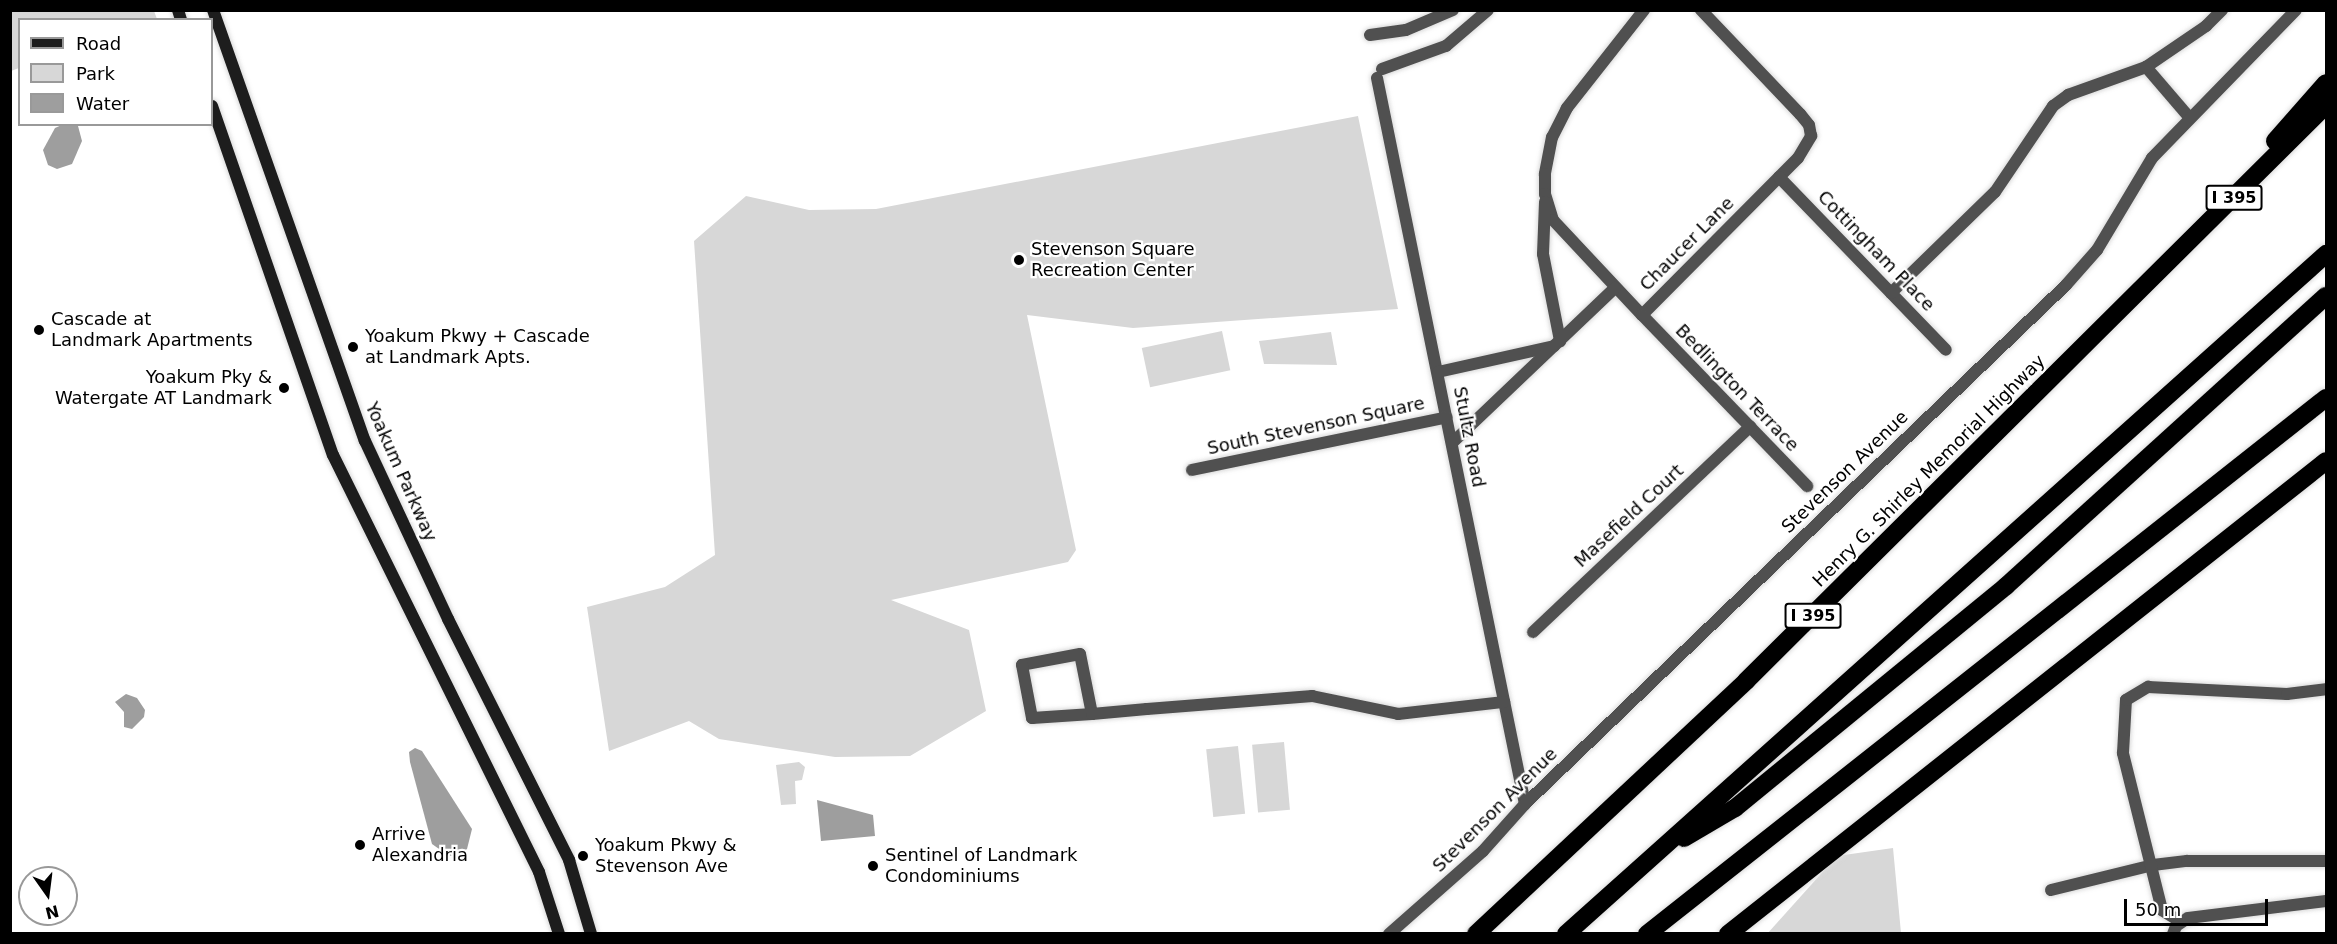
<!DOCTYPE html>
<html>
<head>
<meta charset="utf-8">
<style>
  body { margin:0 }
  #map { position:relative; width:2337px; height:944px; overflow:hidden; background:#fff; font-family:"DejaVu Sans",sans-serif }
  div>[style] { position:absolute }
  .green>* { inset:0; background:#d7d7d7; transform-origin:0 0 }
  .water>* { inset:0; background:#9e9e9e }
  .roads { filter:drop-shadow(0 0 2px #dbdbdb) drop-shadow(0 0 2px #dbdbdb) }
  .street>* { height:12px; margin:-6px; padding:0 6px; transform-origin:6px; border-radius:6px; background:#505050 }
  .secondary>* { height:12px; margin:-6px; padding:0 6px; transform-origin:6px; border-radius:6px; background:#1d1d1d }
  .highway>* { height:18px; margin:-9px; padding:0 9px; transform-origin:9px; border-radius:9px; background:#000 }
  .dots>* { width:16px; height:16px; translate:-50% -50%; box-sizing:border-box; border:3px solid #fff; border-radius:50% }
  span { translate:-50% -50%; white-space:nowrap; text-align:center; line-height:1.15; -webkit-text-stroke:4.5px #fff; paint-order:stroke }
  .shield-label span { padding:2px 4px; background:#fff; border:2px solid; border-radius:4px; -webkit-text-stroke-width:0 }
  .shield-label { font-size:16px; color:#000; font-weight:700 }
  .street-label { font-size:18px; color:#000 }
  .poi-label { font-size:18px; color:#000 }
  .left { translate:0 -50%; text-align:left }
  .right { translate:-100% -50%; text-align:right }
  .frame { position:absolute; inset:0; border:12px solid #000; pointer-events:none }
  .legend { position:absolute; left:18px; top:18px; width:195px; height:108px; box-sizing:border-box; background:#fff; border:2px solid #999; margin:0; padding:8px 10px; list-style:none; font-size:18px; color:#000 }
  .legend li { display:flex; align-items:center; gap:12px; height:30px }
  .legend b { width:30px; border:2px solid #999 }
  .north { position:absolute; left:18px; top:866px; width:60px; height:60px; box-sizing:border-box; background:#fff; border:2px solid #999; border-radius:50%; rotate:166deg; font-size:16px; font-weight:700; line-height:24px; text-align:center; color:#000 }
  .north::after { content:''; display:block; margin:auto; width:21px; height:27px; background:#000; clip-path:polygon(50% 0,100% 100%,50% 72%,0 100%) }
  .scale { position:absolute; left:2124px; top:899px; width:144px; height:27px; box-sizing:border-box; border:3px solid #000; border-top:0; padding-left:8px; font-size:18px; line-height:21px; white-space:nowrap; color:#000; -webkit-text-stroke:4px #fff; paint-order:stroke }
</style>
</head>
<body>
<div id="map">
  <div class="green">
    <div style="clip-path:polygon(10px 11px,154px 11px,157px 19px,20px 20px,19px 68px,11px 71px)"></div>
    <div style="clip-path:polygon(1358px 116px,1398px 309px,1133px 328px,1027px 315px,1076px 550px,1068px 562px,891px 600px,969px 630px,986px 711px,910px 756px,835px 757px,719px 739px,689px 721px,609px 751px,587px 607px,665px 587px,715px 555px,694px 241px,746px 196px,809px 210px,876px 209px)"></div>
    <div style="left:1222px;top:331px;width:40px;height:82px;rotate:78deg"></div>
    <div style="clip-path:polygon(1331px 332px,1337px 365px,1264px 364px,1259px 341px)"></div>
    <div style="left:1284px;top:742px;width:68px;height:32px;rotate:85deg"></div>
    <div style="left:1238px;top:746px;width:68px;height:32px;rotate:84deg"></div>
    <div style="clip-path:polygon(799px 762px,805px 767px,802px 780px,795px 781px,796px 804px,781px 805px,776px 765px)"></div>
    <div style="clip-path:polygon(1893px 848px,1901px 933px,1767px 934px,1837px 856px)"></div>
  </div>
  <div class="water">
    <div style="clip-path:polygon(64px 124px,78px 126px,82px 141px,72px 164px,57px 169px,48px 165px,43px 150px,55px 128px)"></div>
    <div style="clip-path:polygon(126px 694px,137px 698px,145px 710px,144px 717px,132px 729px,124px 727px,124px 712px,115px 702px)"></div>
    <div style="clip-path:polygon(415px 748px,422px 751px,472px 829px,467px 849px,459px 854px,449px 856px,432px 844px,410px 762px,409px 752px)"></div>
    <div style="clip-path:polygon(817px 800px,873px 815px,875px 836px,821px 841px)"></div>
  </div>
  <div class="roads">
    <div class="street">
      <div style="left:1644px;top:10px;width:125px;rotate:128.2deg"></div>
      <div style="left:1567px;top:108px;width:33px;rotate:117deg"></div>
      <div style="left:1552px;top:137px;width:38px;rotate:101deg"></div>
      <div style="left:1545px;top:174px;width:20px;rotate:90deg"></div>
      <div style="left:1545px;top:194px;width:27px;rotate:73deg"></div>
      <div style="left:1553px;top:220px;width:130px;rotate:46.9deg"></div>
      <div style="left:1642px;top:315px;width:221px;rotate:-45.2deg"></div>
      <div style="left:1798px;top:158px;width:26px;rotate:-59deg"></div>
      <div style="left:1811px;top:136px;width:11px;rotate:-100deg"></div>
      <div style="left:1809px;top:125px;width:14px;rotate:-129deg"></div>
      <div style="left:1800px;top:114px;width:144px;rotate:-133.6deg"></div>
      <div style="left:1370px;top:35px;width:36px;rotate:-8deg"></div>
      <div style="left:1406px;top:30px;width:51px;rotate:-23.1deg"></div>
      <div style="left:2146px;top:67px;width:66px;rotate:49.3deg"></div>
      <div style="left:1382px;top:69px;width:68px;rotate:-19.8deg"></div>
      <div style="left:1446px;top:46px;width:55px;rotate:-40.6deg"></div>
      <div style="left:1377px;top:78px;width:741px;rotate:78.48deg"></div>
      <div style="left:1779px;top:177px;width:240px;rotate:46deg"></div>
      <div style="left:1545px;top:202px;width:52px;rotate:92.2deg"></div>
      <div style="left:1543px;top:254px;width:89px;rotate:78.9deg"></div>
      <div style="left:1891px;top:293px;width:145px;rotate:-44.2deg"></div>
      <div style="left:1995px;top:192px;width:104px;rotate:-56deg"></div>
      <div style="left:2053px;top:106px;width:19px;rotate:-36deg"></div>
      <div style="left:2068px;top:95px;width:83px;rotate:-19.7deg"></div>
      <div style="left:2146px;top:67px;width:73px;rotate:-34.3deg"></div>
      <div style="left:2206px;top:26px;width:23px;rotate:-45deg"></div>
      <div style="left:1642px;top:315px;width:238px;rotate:46deg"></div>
      <div style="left:1438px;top:372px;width:119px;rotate:-12.6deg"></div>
      <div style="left:1452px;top:443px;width:225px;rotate:-43.6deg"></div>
      <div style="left:1192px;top:470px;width:260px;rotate:-11.7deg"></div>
      <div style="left:1533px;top:632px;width:299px;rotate:-43.4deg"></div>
      <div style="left:1092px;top:714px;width:61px;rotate:-101.3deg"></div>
      <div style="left:1080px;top:654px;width:59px;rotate:169.3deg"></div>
      <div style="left:1022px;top:665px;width:54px;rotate:79.3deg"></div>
      <div style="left:1032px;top:718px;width:60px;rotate:-3.8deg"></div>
      <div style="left:1092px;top:714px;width:55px;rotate:-5.2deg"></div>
      <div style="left:1147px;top:709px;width:166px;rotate:-4.5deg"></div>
      <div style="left:1312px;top:696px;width:88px;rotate:11.8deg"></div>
      <div style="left:1398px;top:714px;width:107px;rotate:-6.5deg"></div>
      <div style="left:2051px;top:890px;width:105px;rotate:-13.8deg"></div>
      <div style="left:2153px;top:865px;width:34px;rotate:-7deg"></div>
      <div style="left:2187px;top:861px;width:139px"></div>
      <div style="left:2181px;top:922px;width:22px;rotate:-148deg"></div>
      <div style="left:2162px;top:910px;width:162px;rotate:-104deg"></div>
      <div style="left:2123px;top:753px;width:53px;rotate:-86.8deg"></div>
      <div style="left:2126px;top:700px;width:26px;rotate:-31deg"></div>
      <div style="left:2148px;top:687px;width:139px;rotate:2.9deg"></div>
      <div style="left:2287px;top:694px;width:39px;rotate:-7deg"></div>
      <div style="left:1389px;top:934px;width:125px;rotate:-41.4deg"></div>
      <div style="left:1483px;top:851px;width:63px;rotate:-48.2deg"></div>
      <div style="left:1525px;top:804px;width:750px;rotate:-43.81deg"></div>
      <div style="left:2066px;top:285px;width:47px;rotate:-48.5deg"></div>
      <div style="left:2097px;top:250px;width:107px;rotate:-59.1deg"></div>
      <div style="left:2152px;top:158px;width:206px;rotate:-45.8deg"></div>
      <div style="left:2173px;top:934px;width:9px;rotate:-69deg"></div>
      <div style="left:2176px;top:926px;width:14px;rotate:-34deg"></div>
      <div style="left:2188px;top:918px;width:139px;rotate:-7deg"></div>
    </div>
    <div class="secondary">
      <div style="left:178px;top:10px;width:10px;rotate:73deg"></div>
      <div style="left:213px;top:10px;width:457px;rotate:70.6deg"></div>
      <div style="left:365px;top:441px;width:196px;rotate:65deg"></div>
      <div style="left:448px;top:619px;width:270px;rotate:63.3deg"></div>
      <div style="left:569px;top:860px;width:77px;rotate:73.4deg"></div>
      <div style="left:212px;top:106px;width:369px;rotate:70.9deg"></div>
      <div style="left:333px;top:455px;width:465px;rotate:63.7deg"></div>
      <div style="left:539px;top:872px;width:65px;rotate:72.1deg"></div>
    </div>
    <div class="highway">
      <div style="left:2275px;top:141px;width:77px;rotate:-48.7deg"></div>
      <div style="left:1684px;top:838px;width:59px;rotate:-30.5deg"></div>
      <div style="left:1735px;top:808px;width:350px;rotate:-39.3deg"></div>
      <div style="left:2006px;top:586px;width:432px;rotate:-42.2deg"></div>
      <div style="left:1476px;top:934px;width:370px;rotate:-43.1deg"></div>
      <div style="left:1746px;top:681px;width:817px;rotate:-44.8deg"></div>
      <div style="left:1566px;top:934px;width:1020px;rotate:-41.82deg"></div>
      <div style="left:1647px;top:934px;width:865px;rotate:-38.29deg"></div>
      <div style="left:1728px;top:934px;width:762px;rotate:-38.34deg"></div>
    </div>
  </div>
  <div class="dots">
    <div style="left:1019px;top:260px;background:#000"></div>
    <div style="left:39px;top:330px;background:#000"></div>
    <div style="left:353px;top:347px;background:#000"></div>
    <div style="left:284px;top:388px;background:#000"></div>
    <div style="left:360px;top:845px;background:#000"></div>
    <div style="left:583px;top:856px;background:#000"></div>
    <div style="left:873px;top:866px;background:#000"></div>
  </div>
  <div class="shield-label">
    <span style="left:2234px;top:198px">I 395</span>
    <span style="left:1813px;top:616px">I 395</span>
  </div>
  <div class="street-label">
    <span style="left:1687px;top:244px;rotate:-45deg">Chaucer Lane</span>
    <span style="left:1876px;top:251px;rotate:46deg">Cottingham Place</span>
    <span style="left:1737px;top:388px;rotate:46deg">Bedlington Terrace</span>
    <span style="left:1316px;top:426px;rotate:-12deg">South Stevenson Square</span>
    <span style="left:1469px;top:437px;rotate:79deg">Stultz Road</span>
    <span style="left:1929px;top:471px;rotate:-45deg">Henry G. Shirley Memorial Highway</span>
    <span style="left:401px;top:472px;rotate:66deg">Yoakum Parkway</span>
    <span style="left:1845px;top:472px;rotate:-44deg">Stevenson Avenue</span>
    <span style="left:1629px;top:516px;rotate:-43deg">Masefield Court</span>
    <span style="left:1495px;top:810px;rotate:-45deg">Stevenson Avenue</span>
  </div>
  <div class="poi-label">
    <span class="left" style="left:1031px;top:260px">Stevenson Square<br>Recreation Center</span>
    <span class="left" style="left:51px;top:330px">Cascade at<br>Landmark Apartments</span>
    <span class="left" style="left:365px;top:347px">Yoakum Pkwy + Cascade<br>at Landmark Apts.</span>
    <span class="right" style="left:272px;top:388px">Yoakum Pky &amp;<br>Watergate AT Landmark</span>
    <span class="left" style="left:372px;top:845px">Arrive<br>Alexandria</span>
    <span class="left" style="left:595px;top:856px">Yoakum Pkwy &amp;<br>Stevenson Ave</span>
    <span class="left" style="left:885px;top:866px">Sentinel of Landmark<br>Condominiums</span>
  </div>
  <div class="frame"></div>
  <ul class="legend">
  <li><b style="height:8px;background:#1d1d1d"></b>Road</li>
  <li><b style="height:16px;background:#d7d7d7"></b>Park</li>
  <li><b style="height:16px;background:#9e9e9e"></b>Water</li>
  </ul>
  <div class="north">N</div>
  <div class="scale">50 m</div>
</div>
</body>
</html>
